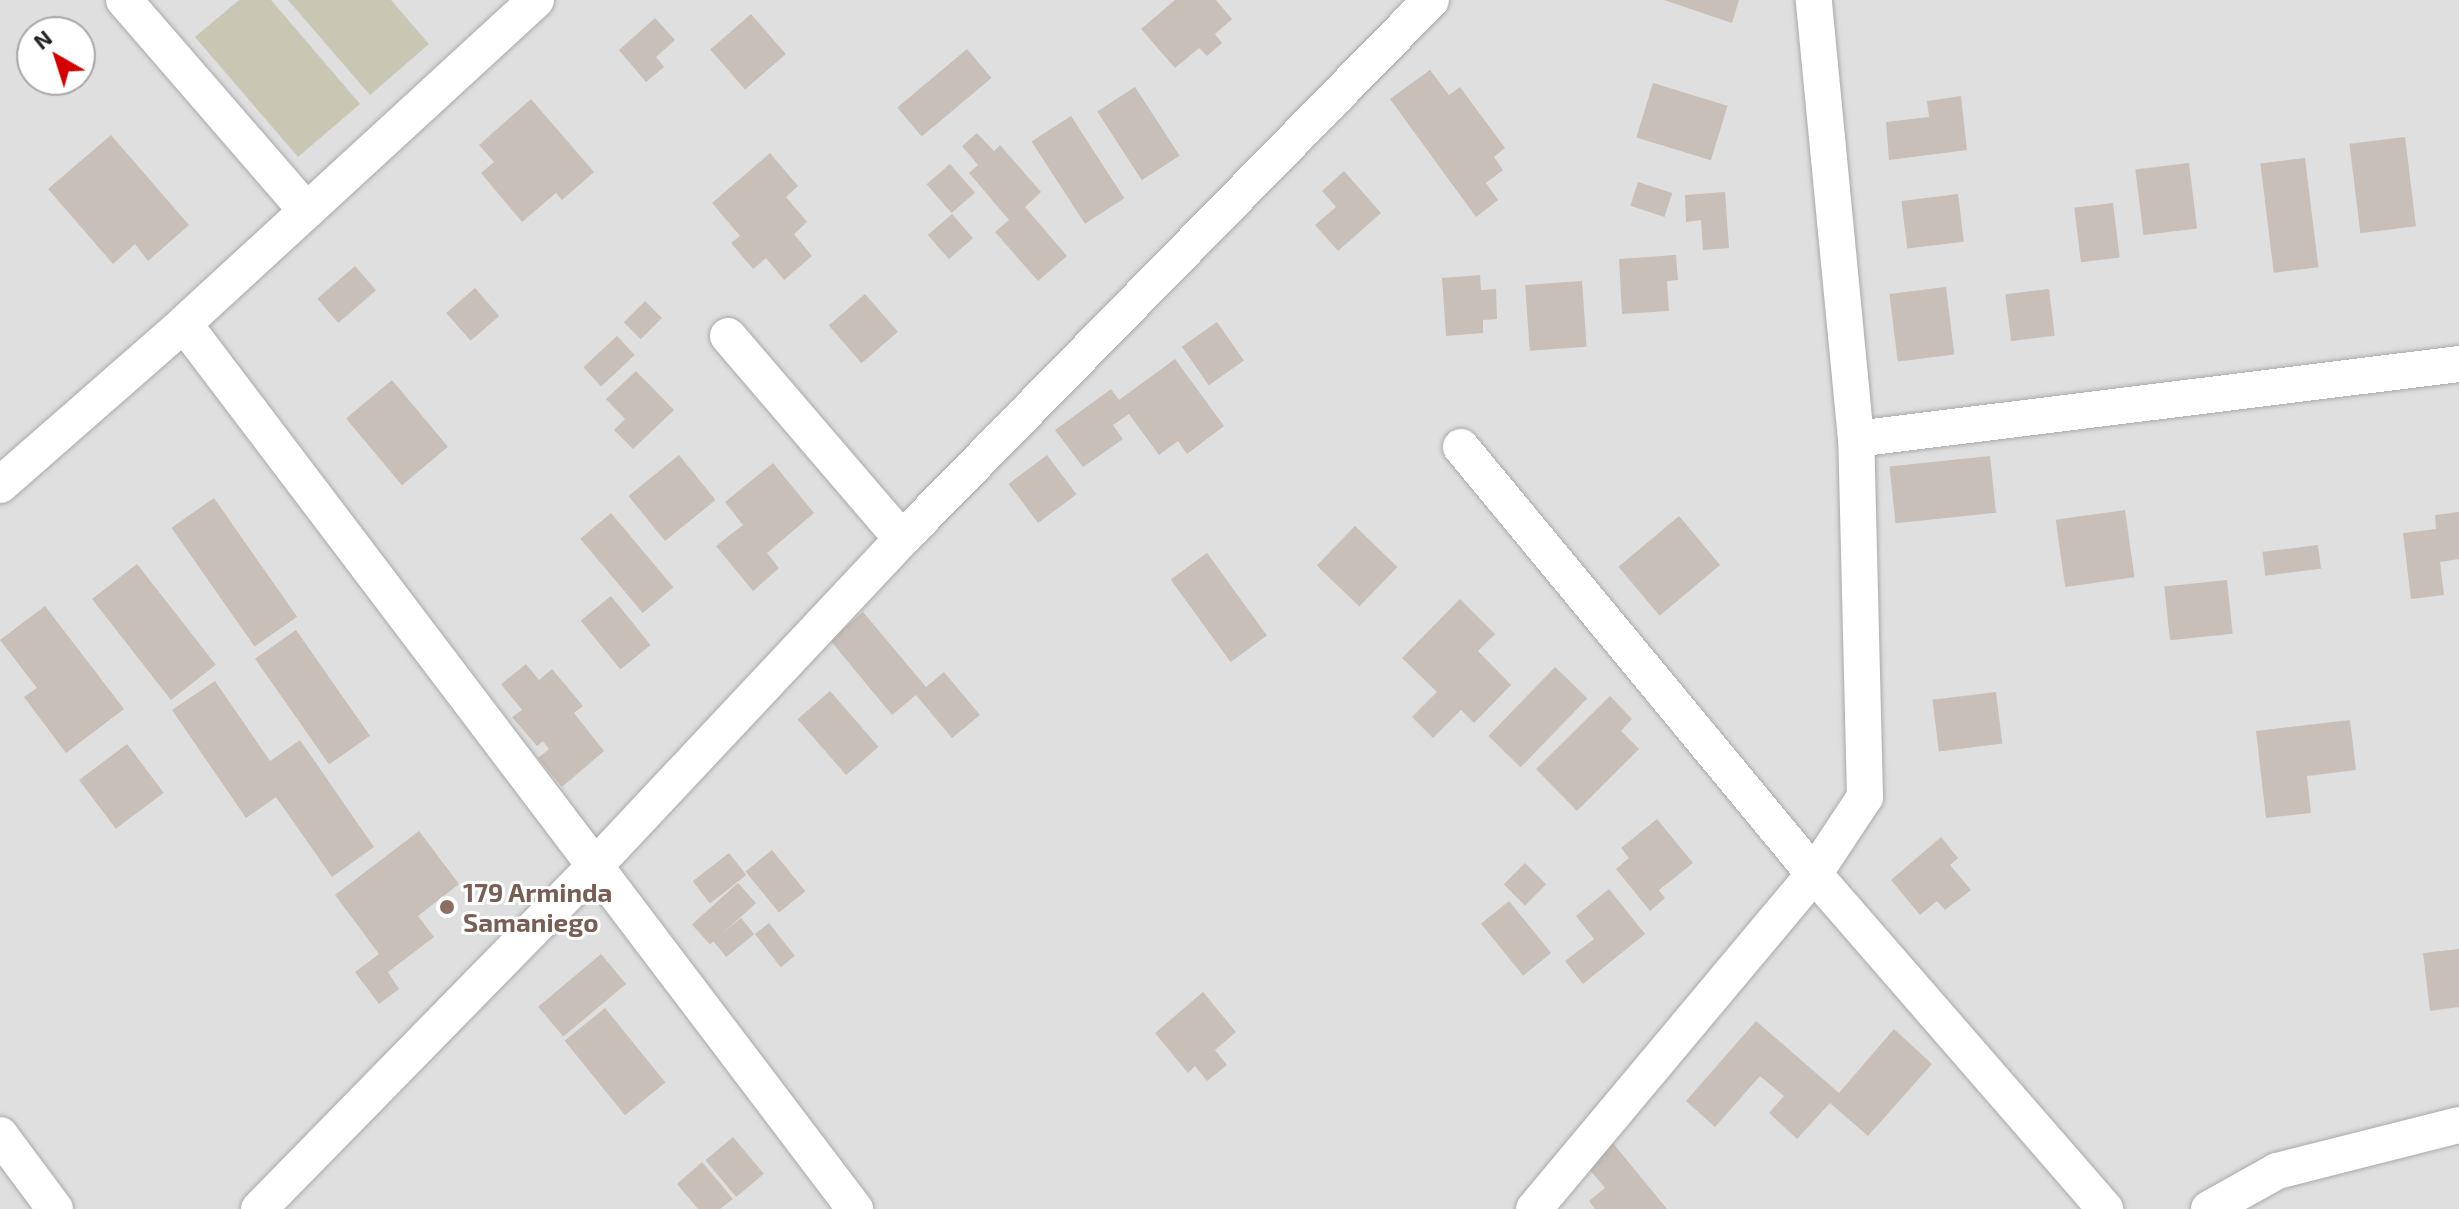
<!DOCTYPE html>
<html>
<head>
<meta charset="utf-8">
<style>
  body { margin:0 }
  #map { position:relative; width:2459px; height:1209px; overflow:hidden; background:#f2efe9; font-family:"Exo 2",sans-serif }
  div>[style] { position:absolute }
  .residential>* { inset:0; background:#e0dfdf }
  .construction>* { inset:0; background:#c7c7b4 }
  .building>* { inset:0; background:#c7bfb8; transform-origin:0 0 }
  .roads { filter:drop-shadow(0 0 2px #a9a9a9) drop-shadow(0 0 2px #a9a9a9) }
  .minor>* { height:36px; margin:-18px; padding:0 18px; transform-origin:18px; border-radius:18px; background:#fff }
  .dots>* { width:22px; height:22px; translate:-50% -50%; box-sizing:border-box; border:4px solid #fff; border-radius:50% }
  span { translate:-50% -50%; white-space:nowrap; text-align:center; line-height:1.15; -webkit-text-stroke:6px #fff; paint-order:stroke }
  .education-label { font-size:26px; color:#785e54; font-weight:700 }
  .left { translate:0 -50%; text-align:left }
  .north { position:absolute; left:16px; top:16px; width:80px; height:80px; box-sizing:border-box; background:#fff; border:2px solid #a7a7a7; border-radius:50%; rotate:321deg; font-size:22px; font-weight:700; line-height:32px; text-align:center; color:#222 }
  .north::after { content:''; display:block; margin:auto; width:28px; height:36px; background:#d40000; clip-path:polygon(50% 0,100% 100%,50% 72%,0 100%) }
</style>
</head>
<body>
<div id="map">
  <div class="residential">
    <div style="clip-path:polygon(evenodd,0 0,2459px 0,2459px 1209px,0 1209px,0 0,32px 32px,80px 32px,80px 80px,32px 80px,32px 32px)"></div>
  </div>
  <div class="construction">
    <div style="clip-path:polygon(239px 0,271px 0,360px 104px,298px 157px,195px 37px)"></div>
    <div style="clip-path:polygon(288px 0,391px 0,429px 44px,370px 95px)"></div>
  </div>
  <div class="building">
    <div style="clip-path:polygon(1175px 0,1216px 0,1232px 19px,1215px 34px,1222px 43px,1207px 56px,1199px 48px,1175px 68px,1141px 29px)"></div>
    <div style="clip-path:polygon(1664px 0,1739px 0,1732px 23px)"></div>
    <div style="left:751px;top:14px;width:53px;height:54px;rotate:49deg"></div>
    <div style="clip-path:polygon(655px 18px,675px 40px,656px 57px,664px 67px,646px 82px,619px 50px)"></div>
    <div style="left:967px;top:49px;width:38px;height:91px;rotate:50deg"></div>
    <div style="clip-path:polygon(1430px 70px,1449px 95px,1460px 87px,1505px 148px,1494px 157px,1503px 170px,1486px 183px,1498px 200px,1476px 217px,1390px 99px)"></div>
    <div style="left:1653px;top:83px;width:78px;height:57px;rotate:17deg"></div>
    <div style="left:1135px;top:87px;width:82px;height:45px;rotate:57deg"></div>
    <div style="clip-path:polygon(1961px 96px,1967px 150px,1889px 160px,1886px 122px,1929px 117px,1927px 101px)"></div>
    <div style="clip-path:polygon(531px 99px,594px 172px,562px 200px,556px 193px,522px 222px,481px 173px,494px 162px,479px 145px)"></div>
    <div style="left:1071px;top:116px;width:98px;height:47px;rotate:57deg"></div>
    <div style="clip-path:polygon(977px 133px,994px 151px,1000px 145px,1041px 192px,1025px 207px,1067px 256px,1038px 281px,995px 232px,1009px 220px,969px 173px,978px 165px,962px 146px)"></div>
    <div style="clip-path:polygon(111px 135px,189px 225px,148px 261px,135px 244px,113px 264px,48px 189px)"></div>
    <div style="left:2405px;top:137px;width:90px;height:56px;rotate:83deg"></div>
    <div style="clip-path:polygon(770px 153px,798px 186px,786px 197px,807px 222px,794px 234px,812px 256px,784px 280px,766px 258px,753px 269px,731px 243px,740px 236px,712px 203px)"></div>
    <div style="left:2305px;top:158px;width:110px;height:45px;rotate:83deg"></div>
    <div style="left:2189px;top:163px;width:66px;height:54px;rotate:83deg"></div>
    <div style="left:950px;top:164px;width:38px;height:31px;rotate:49deg"></div>
    <div style="clip-path:polygon(1344px 171px,1381px 213px,1338px 251px,1315px 225px,1336px 207px,1322px 191px)"></div>
    <div style="left:1638px;top:182px;width:36px;height:25px;rotate:18deg"></div>
    <div style="clip-path:polygon(1725px 192px,1729px 248px,1703px 250px,1701px 220px,1686px 222px,1685px 195px)"></div>
    <div style="left:1958px;top:194px;width:48px;height:57px;rotate:83deg"></div>
    <div style="left:2113px;top:203px;width:55px;height:39px;rotate:83deg"></div>
    <div style="left:952px;top:214px;width:32px;height:32px;rotate:49deg"></div>
    <div style="clip-path:polygon(1676px 255px,1678px 280px,1667px 281px,1669px 311px,1622px 314px,1619px 259px)"></div>
    <div style="left:355px;top:266px;width:32px;height:50px;rotate:49deg"></div>
    <div style="clip-path:polygon(1480px 275px,1481px 290px,1496px 289px,1497px 319px,1483px 320px,1483px 333px,1446px 336px,1442px 278px)"></div>
    <div style="left:1582px;top:281px;width:66px;height:57px;rotate:86deg"></div>
    <div style="left:1946px;top:287px;width:68px;height:57px;rotate:83deg"></div>
    <div style="left:475px;top:288px;width:37px;height:38px;rotate:49deg"></div>
    <div style="left:2049px;top:289px;width:47px;height:44px;rotate:83deg"></div>
    <div style="left:865px;top:294px;width:50px;height:48px;rotate:49deg"></div>
    <div style="left:645px;top:301px;width:24px;height:30px;rotate:45deg"></div>
    <div style="left:1217px;top:322px;width:47px;height:43px;rotate:55deg"></div>
    <div style="left:617px;top:336px;width:26px;height:46px;rotate:47deg"></div>
    <div style="clip-path:polygon(1175px 359px,1224px 426px,1187px 454px,1178px 441px,1159px 455px,1129px 414px,1113px 425px,1123px 439px,1083px 467px,1055px 430px,1111px 389px,1119px 400px)"></div>
    <div style="clip-path:polygon(636px 371px,674px 410px,633px 449px,614px 430px,625px 419px,606px 399px)"></div>
    <div style="left:392px;top:380px;width:87px;height:60px;rotate:50deg"></div>
    <div style="left:679px;top:455px;width:58px;height:65px;rotate:51deg"></div>
    <div style="left:1047px;top:455px;width:49px;height:48px;rotate:53deg"></div>
    <div style="left:1990px;top:456px;width:57px;height:101px;rotate:84deg"></div>
    <div style="clip-path:polygon(773px 463px,814px 513px,767px 553px,779px 568px,753px 591px,716px 546px,743px 525px,725px 502px)"></div>
    <div style="left:214px;top:498px;width:145px;height:52px;rotate:55deg"></div>
    <div style="left:2125px;top:510px;width:68px;height:70px;rotate:82deg"></div>
    <div style="clip-path:polygon(2459px 512px,2459px 559px,2440px 562px,2444px 595px,2411px 599px,2403px 533px,2436px 529px,2435px 515px)"></div>
    <div style="left:611px;top:513px;width:97px;height:40px;rotate:50deg"></div>
    <div style="left:1679px;top:516px;width:64px;height:79px;rotate:50deg"></div>
    <div style="left:1355px;top:526px;width:59px;height:55px;rotate:44deg"></div>
    <div style="left:2318px;top:545px;width:24px;height:56px;rotate:83deg"></div>
    <div style="left:1207px;top:553px;width:102px;height:45px;rotate:54deg"></div>
    <div style="left:137px;top:564px;width:128px;height:57px;rotate:52deg"></div>
    <div style="left:2227px;top:580px;width:54px;height:63px;rotate:84deg"></div>
    <div style="left:611px;top:596px;width:63px;height:39px;rotate:51deg"></div>
    <div style="clip-path:polygon(1460px 599px,1495px 634px,1478px 651px,1511px 685px,1474px 723px,1461px 710px,1433px 738px,1412px 717px,1437px 692px,1402px 658px)"></div>
    <div style="clip-path:polygon(45px 606px,124px 709px,66px 753px,24px 697px,37px 688px,0 640px)"></div>
    <div style="clip-path:polygon(863px 612px,926px 687px,944px 672px,980px 715px,952px 738px,916px 695px,892px 715px,830px 640px)"></div>
    <div style="left:296px;top:630px;width:129px;height:50px;rotate:55deg"></div>
    <div style="clip-path:polygon(526px 664px,539px 680px,552px 669px,583px 706px,574px 713px,604px 751px,562px 787px,538px 758px,549px 749px,543px 741px,537px 746px,512px 717px,522px 710px,501px 684px)"></div>
    <div style="left:1555px;top:667px;width:45px;height:96px;rotate:44deg"></div>
    <div style="clip-path:polygon(215px 681px,270px 761px,300px 740px,374px 847px,332px 877px,276px 797px,246px 818px,172px 710px)"></div>
    <div style="left:830px;top:691px;width:74px;height:43px;rotate:49deg"></div>
    <div style="left:1996px;top:692px;width:52px;height:64px;rotate:83deg"></div>
    <div style="clip-path:polygon(1610px 696px,1632px 719px,1621px 731px,1639px 749px,1577px 811px,1536px 769px)"></div>
    <div style="clip-path:polygon(2350px 720px,2356px 770px,2307px 776px,2311px 813px,2266px 818px,2256px 731px)"></div>
    <div style="left:127px;top:744px;width:61px;height:60px;rotate:53deg"></div>
    <div style="clip-path:polygon(1657px 819px,1693px 863px,1659px 890px,1665px 898px,1650px 911px,1616px 869px,1629px 858px,1621px 848px)"></div>
    <div style="clip-path:polygon(419px 831px,459px 884px,418px 916px,434px 937px,388px 972px,399px 989px,379px 1004px,355px 972px,379px 954px,335px 895px)"></div>
    <div style="clip-path:polygon(1941px 837px,1958px 858px,1950px 865px,1971px 890px,1945px 910px,1937px 901px,1920px 915px,1891px 880px)"></div>
    <div style="left:772px;top:850px;width:53px;height:34px;rotate:51deg"></div>
    <div style="left:729px;top:853px;width:28px;height:46px;rotate:52deg"></div>
    <div style="left:1525px;top:863px;width:30px;height:30px;rotate:45deg"></div>
    <div style="left:738px;top:883px;width:27px;height:62px;rotate:48deg"></div>
    <div style="clip-path:polygon(1609px 889px,1645px 934px,1583px 984px,1565px 961px,1594px 939px,1576px 916px)"></div>
    <div style="left:1509px;top:901px;width:67px;height:36px;rotate:51deg"></div>
    <div style="left:741px;top:918px;width:21px;height:36px;rotate:51deg"></div>
    <div style="left:769px;top:923px;width:42px;height:18px;rotate:52deg"></div>
    <div style="clip-path:polygon(2459px 949px,2459px 1007px,2430px 1011px,2423px 953px)"></div>
    <div style="left:601px;top:954px;width:39px;height:82px;rotate:50deg"></div>
    <div style="clip-path:polygon(1203px 992px,1236px 1032px,1215px 1050px,1227px 1065px,1207px 1081px,1195px 1066px,1188px 1073px,1155px 1033px)"></div>
    <div style="left:605px;top:1008px;width:96px;height:52px;rotate:51deg"></div>
    <div style="clip-path:polygon(1756px 1021px,1839px 1093px,1894px 1029px,1932px 1064px,1868px 1136px,1830px 1103px,1797px 1139px,1769px 1113px,1784px 1096px,1760px 1076px,1715px 1127px,1686px 1101px)"></div>
    <div style="left:733px;top:1137px;width:48px;height:36px;rotate:50deg"></div>
    <div style="clip-path:polygon(1612px 1142px,1667px 1209px,1595px 1209px,1589px 1201px,1605px 1188px,1585px 1164px)"></div>
    <div style="clip-path:polygon(702px 1162px,733px 1199px,720px 1209px,698px 1209px,677px 1184px)"></div>
  </div>
  <div class="roads">
    <div class="minor">
      <div style="left:124px;top:0;width:279px;rotate:49.1deg"></div>
      <div style="left:536px;top:0;width:478px;rotate:137.4deg"></div>
      <div style="left:184px;top:324px;width:1111px;rotate:52.83deg"></div>
      <div style="left:728px;top:336px;width:267px;rotate:49.4deg"></div>
      <div style="left:1856px;top:439px;width:608px;rotate:-7.09deg"></div>
      <div style="left:1461px;top:447px;width:554px;rotate:50.42deg"></div>
      <div style="left:1814px;top:874px;width:444px;rotate:49deg"></div>
      <div style="left:0;top:485px;width:244px;rotate:-41.2deg"></div>
      <div style="left:0;top:1135px;width:92px;rotate:53.4deg"></div>
      <div style="left:259px;top:1209px;width:477px;rotate:-45.6deg"></div>
      <div style="left:593px;top:868px;width:451px;rotate:-46.8deg"></div>
      <div style="left:902px;top:539px;width:755px;rotate:-45.54deg"></div>
      <div style="left:1534px;top:1209px;width:437px;rotate:-50.1deg"></div>
      <div style="left:1814px;top:874px;width:92px;rotate:-56.5deg"></div>
      <div style="left:1865px;top:797px;width:358px;rotate:-91.4deg"></div>
      <div style="left:1856px;top:439px;width:441px;rotate:-95.5deg"></div>
      <div style="left:2209px;top:1209px;width:78px;rotate:-29.2deg"></div>
      <div style="left:2277px;top:1171px;width:188px;rotate:-14.2deg"></div>
    </div>
  </div>
  <div class="dots">
    <div style="left:447px;top:907px;background:#8d6e63"></div>
  </div>
  <div class="education-label">
    <span class="left" style="left:463px;top:907px">179 Arminda<br>Samaniego</span>
  </div>
  <div class="north">N</div>
</div>
</body>
</html>
